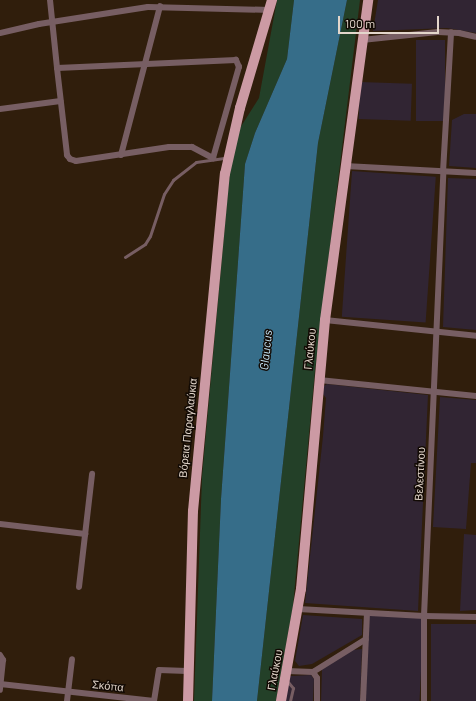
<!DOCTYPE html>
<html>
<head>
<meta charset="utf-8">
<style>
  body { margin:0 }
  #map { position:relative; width:476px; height:701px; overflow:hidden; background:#301e0c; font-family:Barlow,sans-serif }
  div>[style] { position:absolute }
  .industrial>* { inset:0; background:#312533; transform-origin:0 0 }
  .green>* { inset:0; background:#234028 }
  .water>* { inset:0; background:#366d89 }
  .service>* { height:3px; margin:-1.5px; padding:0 1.5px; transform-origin:1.5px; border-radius:1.5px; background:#775e63 }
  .minor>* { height:6px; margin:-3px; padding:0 3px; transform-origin:3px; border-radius:3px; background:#775e63 }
  .primary>* { height:10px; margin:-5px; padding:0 5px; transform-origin:5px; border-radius:5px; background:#cc9aa4 }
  span { translate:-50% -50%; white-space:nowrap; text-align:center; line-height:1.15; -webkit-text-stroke:3px #120a04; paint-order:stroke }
  .street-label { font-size:11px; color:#e3d6cb }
  .water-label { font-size:12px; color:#c8e8fa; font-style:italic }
  .scale { position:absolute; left:338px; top:16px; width:101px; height:18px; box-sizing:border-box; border:2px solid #e3d6cb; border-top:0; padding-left:5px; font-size:12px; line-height:14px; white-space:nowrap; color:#e3d6cb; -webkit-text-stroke:3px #120a04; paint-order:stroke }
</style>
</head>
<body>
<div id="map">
  <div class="industrial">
    <div style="clip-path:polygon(378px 0,476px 0,476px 33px,447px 28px,373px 31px)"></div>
    <div style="left:416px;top:40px;width:29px;height:81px"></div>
    <div style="left:360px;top:82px;width:52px;height:37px;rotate:2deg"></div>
    <div style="clip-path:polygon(464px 114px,476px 114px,476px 168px,449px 166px,452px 120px)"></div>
    <div style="left:352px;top:171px;width:84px;height:146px;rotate:4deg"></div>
    <div style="clip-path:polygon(448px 178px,476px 179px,476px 330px,443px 327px)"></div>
    <div style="clip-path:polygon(327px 384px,428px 395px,418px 611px,305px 603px,323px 436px,326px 398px,323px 394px,324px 386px)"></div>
    <div style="clip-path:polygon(440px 397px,476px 400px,476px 463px,471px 463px,466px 529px,433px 527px)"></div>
    <div style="clip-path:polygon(464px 534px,476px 535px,476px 610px,460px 611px)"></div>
    <div style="left:367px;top:613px;width:57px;height:88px;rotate:3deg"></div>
    <div style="clip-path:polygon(303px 615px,362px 619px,362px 635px,312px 664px,299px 666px,295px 661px)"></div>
    <div style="left:431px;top:624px;width:45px;height:77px"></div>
    <div style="clip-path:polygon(362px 649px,360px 701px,321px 701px,322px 669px,353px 650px)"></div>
    <div style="clip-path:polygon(311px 675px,314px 679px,313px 701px,284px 701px,290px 676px)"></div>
  </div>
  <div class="green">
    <div style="clip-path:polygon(277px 0,294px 0,287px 59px,255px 133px,245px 164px,221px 499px,212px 701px,194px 701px,202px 477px,230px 169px,240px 128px,259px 98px)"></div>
    <div style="clip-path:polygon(347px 0,360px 0,315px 370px,293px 606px,276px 701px,257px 701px,318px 143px)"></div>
  </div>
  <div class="water">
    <div style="clip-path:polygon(294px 0,347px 0,318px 143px,257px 701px,212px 701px,221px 499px,245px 164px,255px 133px,287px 59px)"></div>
  </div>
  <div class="service">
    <div style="left:125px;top:257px;width:24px;rotate:-33deg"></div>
    <div style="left:145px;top:244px;width:9px;rotate:-58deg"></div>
    <div style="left:150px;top:236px;width:44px;rotate:-71.6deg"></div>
    <div style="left:164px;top:194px;width:17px;rotate:-57deg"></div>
    <div style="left:173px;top:180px;width:29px;rotate:-38deg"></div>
    <div style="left:196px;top:162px;width:30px;rotate:-8deg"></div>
    <div style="left:288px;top:682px;width:8px;rotate:50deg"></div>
    <div style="left:293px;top:688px;width:13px;rotate:103deg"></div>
  </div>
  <div class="minor">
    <div style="left:50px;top:0;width:68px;rotate:84.1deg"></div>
    <div style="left:57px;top:68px;width:88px;rotate:83.4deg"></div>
    <div style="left:67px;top:155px;width:5px;rotate:53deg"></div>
    <div style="left:70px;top:159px;width:6px;rotate:18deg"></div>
    <div style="left:76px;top:161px;width:94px;rotate:-8.6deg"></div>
    <div style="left:169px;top:147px;width:23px"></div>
    <div style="left:192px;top:147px;width:24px;rotate:28deg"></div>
    <div style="left:213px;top:158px;width:95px;rotate:-74.1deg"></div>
    <div style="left:239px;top:67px;width:8px;rotate:-113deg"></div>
    <div style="left:236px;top:60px;width:179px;rotate:177.4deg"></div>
    <div style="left:0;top:33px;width:40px;rotate:-13deg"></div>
    <div style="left:39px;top:24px;width:110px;rotate:-8.9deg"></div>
    <div style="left:148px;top:7px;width:122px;rotate:1.4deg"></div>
    <div style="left:362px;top:40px;width:76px;rotate:-6deg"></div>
    <div style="left:438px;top:32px;width:21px;rotate:3deg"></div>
    <div style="left:459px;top:33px;width:17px;rotate:13deg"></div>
    <div style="left:0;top:109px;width:61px;rotate:-7.6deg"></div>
    <div style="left:121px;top:155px;width:154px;rotate:-75.3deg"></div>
    <div style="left:345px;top:166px;width:131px;rotate:3.1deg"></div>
    <div style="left:325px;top:320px;width:152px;rotate:6deg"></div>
    <div style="left:319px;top:380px;width:158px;rotate:5.8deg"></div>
    <div style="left:0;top:524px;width:86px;rotate:6.7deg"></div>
    <div style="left:79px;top:587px;width:114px;rotate:-83.4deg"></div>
    <div style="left:298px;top:609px;width:126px;rotate:3.2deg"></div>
    <div style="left:424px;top:616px;width:52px;rotate:1.1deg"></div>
    <div style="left:0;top:655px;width:6px;rotate:59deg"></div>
    <div style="left:3px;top:660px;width:30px;rotate:96deg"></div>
    <div style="left:287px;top:671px;width:26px;rotate:2deg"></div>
    <div style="left:313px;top:672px;width:62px;rotate:-31.9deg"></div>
    <div style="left:313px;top:672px;width:7px;rotate:56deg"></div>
    <div style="left:317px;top:678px;width:23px;rotate:90deg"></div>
    <div style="left:0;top:684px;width:155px;rotate:6.3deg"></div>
    <div style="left:154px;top:701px;width:31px;rotate:-81deg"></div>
    <div style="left:159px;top:670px;width:28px;rotate:2deg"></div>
    <div style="left:67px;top:701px;width:42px;rotate:-83.2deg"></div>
    <div style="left:363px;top:701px;width:88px;rotate:-87.4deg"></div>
    <div style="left:424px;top:701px;width:85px;rotate:-90deg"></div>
    <div style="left:424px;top:616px;width:444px;rotate:-87.5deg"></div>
    <div style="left:443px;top:172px;width:140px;rotate:-86.7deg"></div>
  </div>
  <div class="primary">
    <div style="left:188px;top:701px;width:190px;rotate:-88.5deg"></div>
    <div style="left:193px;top:511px;width:339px;rotate:-84.6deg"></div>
    <div style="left:225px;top:174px;width:68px;rotate:-77.2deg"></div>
    <div style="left:240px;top:108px;width:113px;rotate:-73.5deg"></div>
    <div style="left:281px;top:701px;width:114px;rotate:-79.9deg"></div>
    <div style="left:301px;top:589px;width:270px;rotate:-84.9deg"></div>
    <div style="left:325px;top:320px;width:323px;rotate:-82.3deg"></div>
  </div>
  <div class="street-label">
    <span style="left:310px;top:349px;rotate:-84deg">Γλαύκου</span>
    <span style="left:188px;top:428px;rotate:-84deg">Βόρεια Παραγλαύκια</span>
    <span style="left:420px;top:474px;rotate:-87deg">Βελεστίνου</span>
    <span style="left:275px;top:670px;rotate:-79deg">Γλαύκου</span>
    <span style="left:108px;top:686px;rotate:6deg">Σκόπα</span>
  </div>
  <div class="water-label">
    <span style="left:266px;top:350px;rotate:-84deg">Glaucus</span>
  </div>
  <div class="scale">100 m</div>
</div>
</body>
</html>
